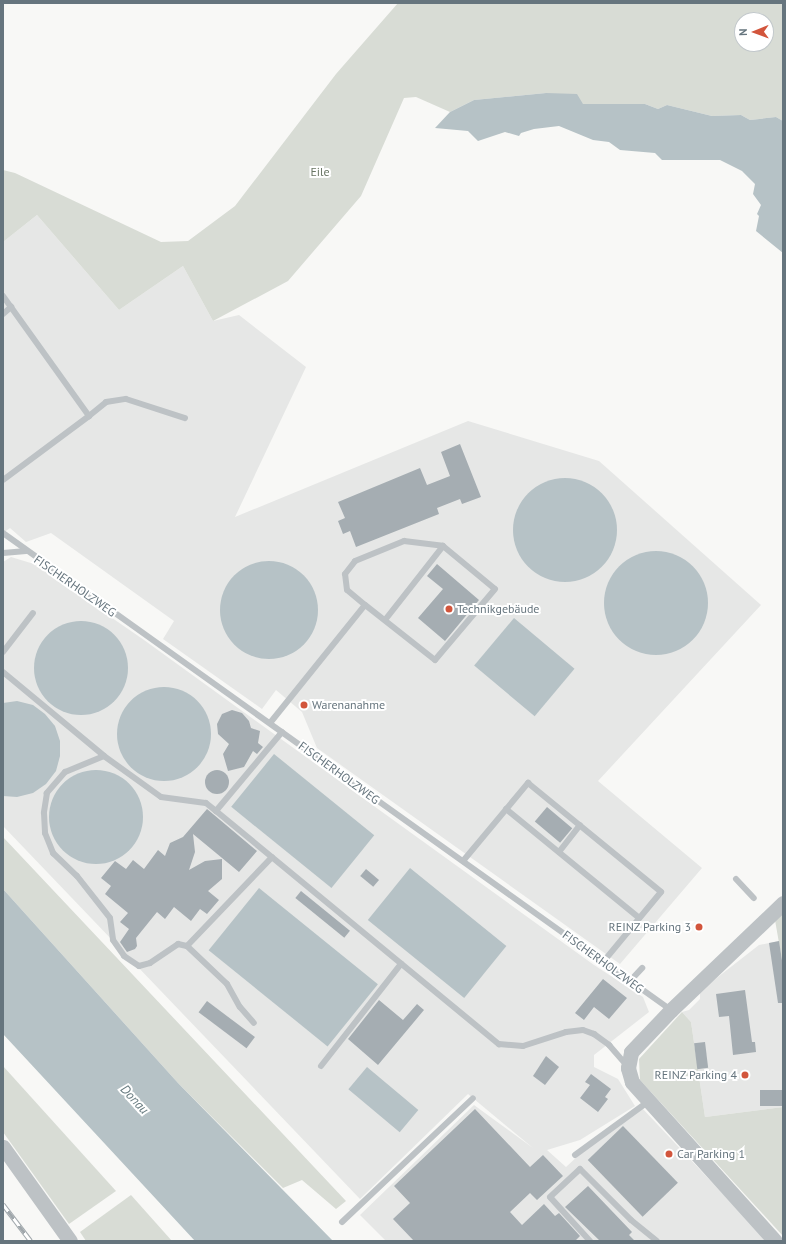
<!DOCTYPE html>
<html>
<head>
<meta charset="utf-8">
<style>
  body { margin:0 }
  #map { position:relative; width:786px; height:1244px; overflow:hidden; background:#f8f8f6; font-family:"PT Sans",sans-serif }
  div>[style] { position:absolute }
  .built>* { inset:0; background:#e6e7e6 }
  .green>* { inset:0; background:#d8dcd5 }
  .water>* { inset:0; background:#b6c2c6; transform-origin:0 0 }
  .round { border-radius:50% }
  .building>* { inset:0; background:#a5adb2; transform-origin:0 0 }
  .service>* { height:6px; margin:-3px; padding:0 3px; transform-origin:3px; border-radius:3px; background:#bdc2c5 }
  .tertiary>* { height:15px; margin:-7.5px; padding:0 7.5px; transform-origin:7.5px; border-radius:7.5px; background:#bdc2c5 }
  .rail>* { height:4.5px; margin-top:-2.25px; transform-origin:0; background:repeating-linear-gradient(90deg,#fff 0 9px,#a0a7ab 0 18px); box-sizing:border-box; border-block:1px solid #a0a7ab }
  .dots>* { width:11px; height:11px; translate:-50% -50%; box-sizing:border-box; border:2px solid #fff; border-radius:50% }
  span { translate:-50% -50%; white-space:nowrap; text-align:center; line-height:1.15; -webkit-text-stroke:4px #fff; paint-order:stroke }
  .park-label { font-size:12px; color:#697664 }
  .street-label { font-size:12px; color:#66757e }
  .poi-label { font-size:12px; color:#66757e }
  .left { translate:0 -50%; text-align:left }
  .right { translate:-100% -50%; text-align:right }
  .water-label { font-size:13px; color:#667a7f; font-style:italic }
  .frame { position:absolute; inset:0; border:4px solid #66757e; pointer-events:none }
  .north { position:absolute; left:734px; top:12px; width:40px; height:40px; box-sizing:border-box; background:#fff; border:1px solid #c2c8cb; border-radius:50%; rotate:269deg; font-size:11px; font-weight:700; line-height:16px; text-align:center; color:#66757e }
  .north::after { content:''; display:block; margin:auto; width:14px; height:18px; background:#d2553c; clip-path:polygon(50% 0,100% 100%,50% 72%,0 100%) }
</style>
</head>
<body>
<div id="map">
  <div class="built">
    <div style="clip-path:polygon(37px 215px,119px 310px,183px 266px,213px 321px,239px 315px,306px 367px,235px 517px,468px 421px,599px 461px,761px 605px,598px 781px,702px 868px,620px 964px,317px 748px,302px 712px,276px 690px,262px 709px,163px 639px,174px 621px,51px 533px,26px 542px,10px 528px,3px 533px,3px 242px)"></div>
    <div style="clip-path:polygon(11px 557px,34px 564px,144px 640px,594px 965px,643px 997px,649px 1012px,594px 1055px,594px 1067px,618px 1079px,635px 1106px,580px 1140px,547px 1150px,566px 1167px,593px 1142px,642px 1108px,767px 1241px,386px 1241px,360px 1215px,474px 1105px,533px 1148px,468px 1094px,360px 1199px,3px 826px,3px 562px)"></div>
    <div style="clip-path:polygon(779px 941px,783px 967px,783px 1107px,705px 1117px,691px 1022px,682px 1012px,689px 1010px,700px 999px,700px 991px,759px 945px)"></div>
  </div>
  <div class="green">
    <div style="clip-path:polygon(evenodd,398px 3px,783px 3px,783px 121px,776px 117px,750px 120px,741px 115px,712px 116px,667px 105px,658px 109px,645px 104px,583px 104px,546px 93px,474px 100px,450px 112px,416px 97px,404px 98px,361px 196px,288px 281px,213px 321px,183px 266px,119px 310px,37px 215px,3px 242px,3px 170px,15px 173px,161px 242px,188px 241px,235px 206px,336px 74px,398px 3px,742px 20px,766px 20px,766px 44px,742px 44px,742px 20px)"></div>
    <div style="clip-path:polygon(3px 837px,346px 1201px,336px 1209px,302px 1180px,283px 1188px,178px 1083px,3px 889px)"></div>
    <div style="clip-path:polygon(783px 912px,783px 966px,775px 920px)"></div>
    <div style="clip-path:polygon(682px 1012px,691px 1022px,705px 1117px,783px 1107px,783px 1236px,640px 1080px,639px 1059px)"></div>
    <div style="clip-path:polygon(3px 1066px,116px 1191px,69px 1224px,3px 1132px)"></div>
    <div style="clip-path:polygon(131px 1195px,172px 1241px,86px 1241px,80px 1232px)"></div>
  </div>
  <div class="water">
    <div style="clip-path:polygon(546px 93px,577px 94px,583px 104px,645px 104px,658px 109px,667px 105px,712px 116px,741px 115px,750px 120px,776px 117px,783px 121px,783px 253px,756px 231px,759px 216px,757px 214px,761px 205px,753px 194px,755px 184px,742px 171px,720px 160px,662px 160px,655px 153px,620px 150px,609px 142px,593px 140px,559px 126px,534px 129px,521px 133px,519px 136px,505px 132px,478px 141px,468px 131px,435px 128px,450px 112px,474px 100px)"></div>
    <div class="round" style="left:513px;top:478px;width:104px;height:104px"></div>
    <div class="round" style="left:604px;top:551px;width:104px;height:104px"></div>
    <div class="round" style="left:220px;top:561px;width:98px;height:98px"></div>
    <div style="left:514px;top:618px;width:79px;height:62px;rotate:40deg"></div>
    <div class="round" style="left:34px;top:621px;width:94px;height:94px"></div>
    <div class="round" style="left:117px;top:687px;width:94px;height:94px"></div>
    <div style="clip-path:polygon(17px 701px,33px 705px,45px 714px,55px 726px,60px 741px,60px 756px,56px 771px,46px 784px,33px 793px,17px 797px,3px 796px,3px 703px)"></div>
    <div style="left:274px;top:754px;width:129px;height:68px;rotate:39deg"></div>
    <div class="round" style="left:49px;top:770px;width:94px;height:94px"></div>
    <div style="left:410px;top:868px;width:124px;height:67px;rotate:39deg"></div>
    <div style="left:259px;top:888px;width:153px;height:80px;rotate:39deg"></div>
    <div style="clip-path:polygon(3px 889px,178px 1083px,333px 1241px,195px 1241px,3px 1034px)"></div>
    <div style="left:367px;top:1067px;width:67px;height:29px;rotate:40deg"></div>
  </div>
  <div class="building">
    <div style="clip-path:polygon(460px 444px,481px 497px,462px 504px,460px 499px,437px 508px,439px 514px,356px 547px,350px 531px,343px 534px,338px 521px,345px 518px,338px 502px,420px 468px,427px 485px,450px 476px,441px 452px)"></div>
    <div style="clip-path:polygon(437px 564px,479px 600px,445px 641px,418px 618px,443px 589px,427px 576px)"></div>
    <div style="clip-path:polygon(232px 710px,242px 713px,249px 721px,251px 728px,260px 731px,258px 743px,263px 747px,257px 754px,253px 751px,244px 767px,228px 771px,223px 754px,229px 744px,218px 734px,217px 724px,222px 714px)"></div>
    <div class="round" style="left:205px;top:770px;width:24px;height:24px"></div>
    <div style="left:547px;top:807px;width:33px;height:19px;rotate:40deg"></div>
    <div style="clip-path:polygon(207px 809px,257px 851px,239px 872px,193px 834px,195px 852px,189px 870px,205px 861px,222px 859px,222px 879px,208px 891px,219px 900px,207px 914px,200px 909px,191px 921px,174px 907px,165px 919px,157px 912px,136px 938px,137px 946px,135px 949px,127px 952px,120px 942px,129px 929px,120px 922px,128px 913px,105px 894px,111px 886px,101px 878px,115px 861px,126px 869px,133px 860px,144px 869px,158px 850px,165px 856px,170px 843px,183px 837px)"></div>
    <div style="left:366px;top:869px;width:17px;height:9px;rotate:40deg"></div>
    <div style="left:301px;top:891px;width:63px;height:9px;rotate:39deg"></div>
    <div style="clip-path:polygon(779px 941px,783px 967px,783px 1003px,778px 1003px,769px 943px)"></div>
    <div style="clip-path:polygon(603px 979px,627px 998px,609px 1019px,594px 1007px,584px 1020px,575px 1013px)"></div>
    <div style="clip-path:polygon(745px 990px,752px 1042px,755px 1042px,756px 1052px,733px 1055px,729px 1016px,719px 1017px,716px 994px)"></div>
    <div style="clip-path:polygon(379px 1000px,403px 1020px,417px 1004px,424px 1010px,378px 1065px,348px 1039px)"></div>
    <div style="left:207px;top:1001px;width:60px;height:14px;rotate:37deg"></div>
    <div style="left:705px;top:1042px;width:26px;height:11px;rotate:83deg"></div>
    <div style="clip-path:polygon(546px 1056px,559px 1067px,545px 1085px,533px 1076px)"></div>
    <div style="clip-path:polygon(591px 1074px,611px 1089px,605px 1097px,608px 1099px,598px 1112px,580px 1098px,590px 1085px,585px 1082px)"></div>
    <div style="left:783px;top:1090px;width:16px;height:23px;rotate:90deg"></div>
    <div style="clip-path:polygon(475px 1109px,530px 1167px,543px 1155px,563px 1176px,537px 1200px,530px 1193px,510px 1212px,522px 1225px,544px 1204px,555px 1216px,559px 1213px,580px 1236px,575px 1241px,414px 1241px,393px 1219px,410px 1203px,394px 1186px)"></div>
    <div style="left:623px;top:1126px;width:79px;height:49px;rotate:46deg"></div>
    <div style="clip-path:polygon(588px 1186px,632px 1232px,629px 1235px,635px 1241px,600px 1241px,565px 1207px)"></div>
  </div>
  <div class="service">
    <div style="left:3px;top:296px;width:148px;rotate:54.4deg"></div>
    <div style="left:89px;top:416px;width:107px;rotate:143.3deg"></div>
    <div style="left:3px;top:314px;width:11px;rotate:-41deg"></div>
    <div style="left:89px;top:416px;width:22px;rotate:-39deg"></div>
    <div style="left:106px;top:402px;width:20px;rotate:-9deg"></div>
    <div style="left:126px;top:399px;width:62px;rotate:17.9deg"></div>
    <div style="left:3px;top:533px;width:821px;rotate:35.53deg"></div>
    <div style="left:3px;top:553px;width:23px;rotate:-5deg"></div>
    <div style="left:385px;top:620px;width:94px;rotate:-51.9deg"></div>
    <div style="left:3px;top:652px;width:49px;rotate:-52.4deg"></div>
    <div style="left:3px;top:672px;width:131px;rotate:39.7deg"></div>
    <div style="left:104px;top:756px;width:70px;rotate:35.7deg"></div>
    <div style="left:161px;top:797px;width:45px;rotate:7.6deg"></div>
    <div style="left:206px;top:803px;width:13px;rotate:39deg"></div>
    <div style="left:270px;top:723px;width:151px;rotate:-51.2deg"></div>
    <div style="left:365px;top:605px;width:23px;rotate:-140deg"></div>
    <div style="left:347px;top:590px;width:16px;rotate:-97deg"></div>
    <div style="left:345px;top:574px;width:16px;rotate:-52deg"></div>
    <div style="left:355px;top:561px;width:53px;rotate:-22.2deg"></div>
    <div style="left:404px;top:541px;width:39px;rotate:7deg"></div>
    <div style="left:443px;top:546px;width:67px;rotate:39.6deg"></div>
    <div style="left:495px;top:589px;width:93px;rotate:130.2deg"></div>
    <div style="left:435px;top:660px;width:89px;rotate:-141.8deg"></div>
    <div style="left:282px;top:732px;width:103px;rotate:129.9deg"></div>
    <div style="left:216px;top:811px;width:367px;rotate:39.5deg"></div>
    <div style="left:499px;top:1044px;width:24px;rotate:5deg"></div>
    <div style="left:523px;top:1046px;width:45px;rotate:-18deg"></div>
    <div style="left:566px;top:1032px;width:17px;rotate:-7deg"></div>
    <div style="left:583px;top:1030px;width:12px;rotate:20deg"></div>
    <div style="left:594px;top:1034px;width:19px;rotate:36deg"></div>
    <div style="left:609px;top:1045px;width:28px;rotate:49deg"></div>
    <div style="left:104px;top:756px;width:42px;rotate:157.7deg"></div>
    <div style="left:65px;top:772px;width:28px;rotate:131deg"></div>
    <div style="left:47px;top:793px;width:20px;rotate:99deg"></div>
    <div style="left:44px;top:813px;width:20px;rotate:87deg"></div>
    <div style="left:45px;top:833px;width:22px;rotate:68deg"></div>
    <div style="left:53px;top:853px;width:33px;rotate:44deg"></div>
    <div style="left:77px;top:876px;width:53px;rotate:51.8deg"></div>
    <div style="left:110px;top:918px;width:22px;rotate:82deg"></div>
    <div style="left:113px;top:940px;width:19px;rotate:55deg"></div>
    <div style="left:124px;top:956px;width:18px;rotate:34deg"></div>
    <div style="left:139px;top:966px;width:11px;rotate:-15deg"></div>
    <div style="left:150px;top:963px;width:34px;rotate:-34deg"></div>
    <div style="left:178px;top:944px;width:9px;rotate:13deg"></div>
    <div style="left:187px;top:946px;width:55px;rotate:43.5deg"></div>
    <div style="left:227px;top:984px;width:26px;rotate:61deg"></div>
    <div style="left:240px;top:1007px;width:21px;rotate:49deg"></div>
    <div style="left:506px;top:809px;width:172px;rotate:39.3deg"></div>
    <div style="left:559px;top:852px;width:34px;rotate:-52deg"></div>
    <div style="left:463px;top:861px;width:102px;rotate:-50.2deg"></div>
    <div style="left:528px;top:783px;width:172px;rotate:39.3deg"></div>
    <div style="left:661px;top:892px;width:91px;rotate:129.6deg"></div>
    <div style="left:736px;top:879px;width:26px;rotate:47deg"></div>
    <div style="left:187px;top:946px;width:123px;rotate:-46.3deg"></div>
    <div style="left:630px;top:981px;width:18px;rotate:-47deg"></div>
    <div style="left:321px;top:1066px;width:130px;rotate:-51.9deg"></div>
    <div style="left:575px;top:1155px;width:92px;rotate:-36.1deg"></div>
    <div style="left:342px;top:1222px;width:180px;rotate:-43.4deg"></div>
    <div style="left:590px;top:1241px;width:59px;rotate:-132.3deg"></div>
    <div style="left:550px;top:1197px;width:41px;rotate:-43deg"></div>
    <div style="left:580px;top:1169px;width:72px;rotate:45deg"></div>
    <div style="left:631px;top:1220px;width:33px;rotate:39deg"></div>
  </div>
  <div class="tertiary">
    <div style="left:3px;top:1147px;width:115px;rotate:54.5deg"></div>
    <div style="left:775px;top:1241px;width:214px;rotate:-132deg"></div>
    <div style="left:632px;top:1082px;width:15px;rotate:-106deg"></div>
    <div style="left:628px;top:1068px;width:16px;rotate:-79deg"></div>
    <div style="left:631px;top:1052px;width:58px;rotate:-46.4deg"></div>
    <div style="left:671px;top:1010px;width:155px;rotate:-43.7deg"></div>
  </div>
  <div class="rail">
    <div style="left:3px;top:1204px;width:46px;rotate:52.9deg"></div>
  </div>
  <div class="dots">
    <div style="left:449px;top:609px;background:#d2553c"></div>
    <div style="left:304px;top:705px;background:#d2553c"></div>
    <div style="left:699px;top:927px;background:#d2553c"></div>
    <div style="left:745px;top:1075px;background:#d2553c"></div>
    <div style="left:669px;top:1154px;background:#d2553c"></div>
  </div>
  <div class="park-label">
    <span style="left:320px;top:172px">Eile</span>
  </div>
  <div class="street-label">
    <span style="left:75px;top:586px;rotate:35deg">FISCHERHOLZWEG</span>
    <span style="left:339px;top:773px;rotate:36deg">FISCHERHOLZWEG</span>
    <span style="left:603px;top:962px;rotate:36deg">FISCHERHOLZWEG</span>
  </div>
  <div class="poi-label">
    <span class="left" style="left:457px;top:609px">Technikgebäude</span>
    <span class="left" style="left:312px;top:705px">Warenanahme</span>
    <span class="right" style="left:691px;top:927px">REINZ Parking 3</span>
    <span class="right" style="left:737px;top:1075px">REINZ Parking 4</span>
    <span class="left" style="left:677px;top:1154px">Car Parking 1</span>
  </div>
  <div class="water-label">
    <span style="left:134px;top:1100px;rotate:47deg">Donau</span>
  </div>
  <div class="frame"></div>
  <div class="north">N</div>
</div>
</body>
</html>
